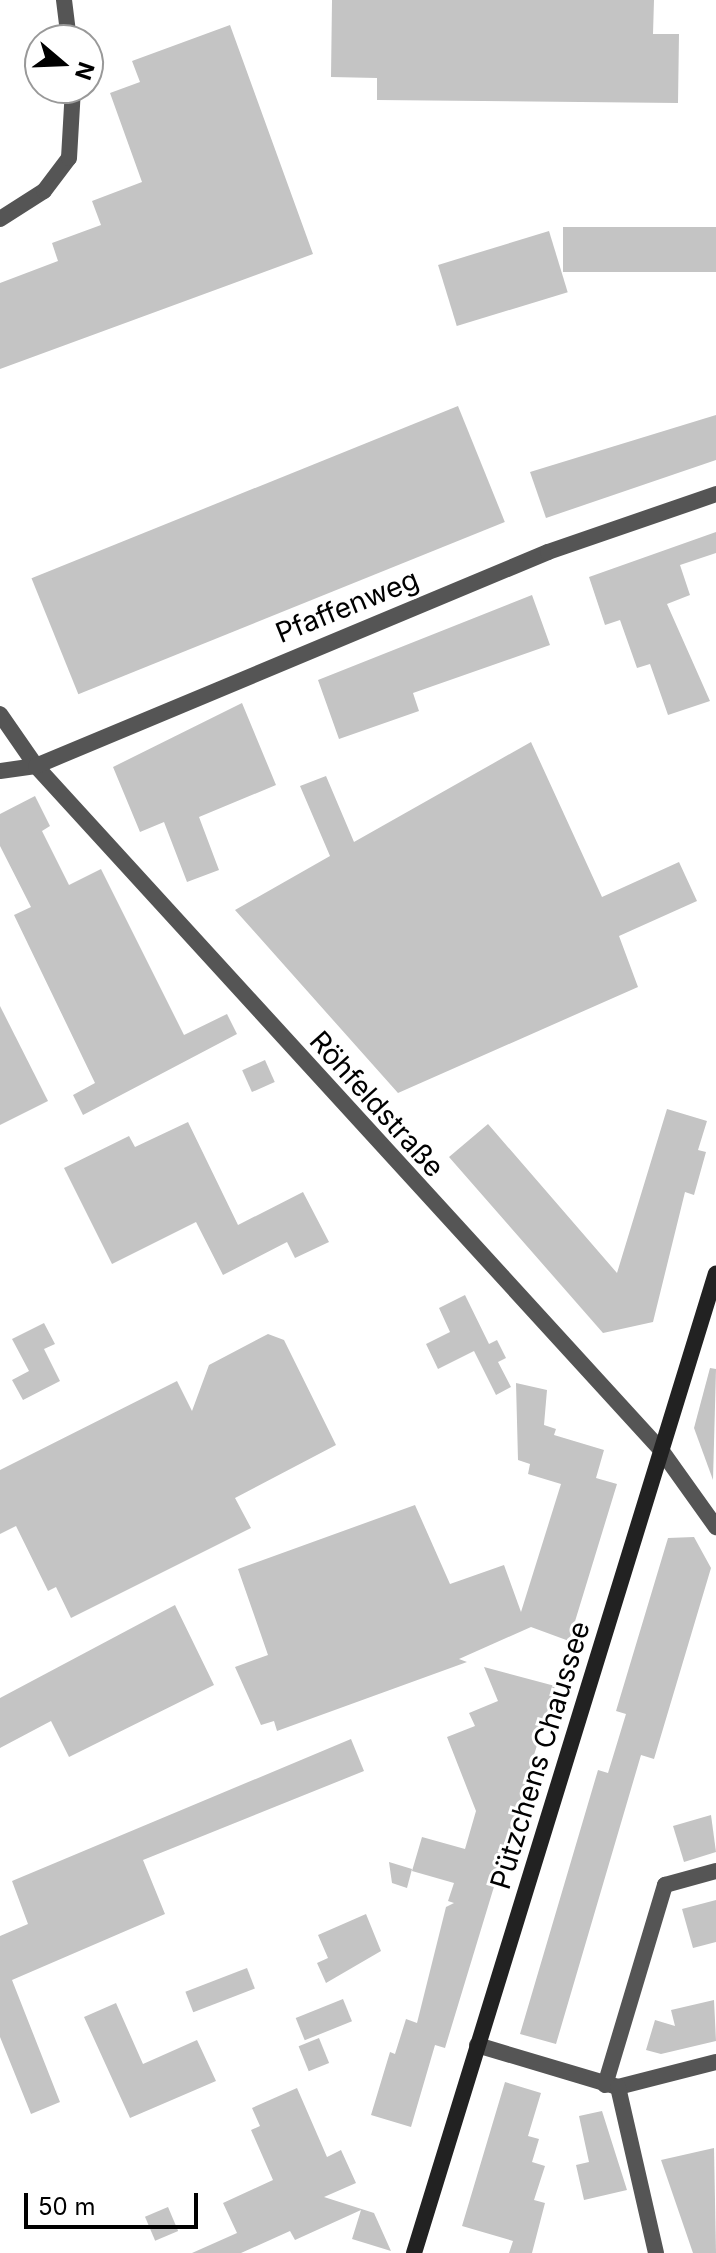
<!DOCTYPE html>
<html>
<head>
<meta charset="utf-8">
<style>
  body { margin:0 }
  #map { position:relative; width:716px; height:2253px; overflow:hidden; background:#fff; font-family:Inter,sans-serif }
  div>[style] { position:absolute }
  .building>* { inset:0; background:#c4c4c4; transform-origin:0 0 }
  .street>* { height:16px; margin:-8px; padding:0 8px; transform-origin:8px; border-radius:8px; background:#555 }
  .secondary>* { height:16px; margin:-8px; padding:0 8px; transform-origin:8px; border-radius:8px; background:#222 }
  span { translate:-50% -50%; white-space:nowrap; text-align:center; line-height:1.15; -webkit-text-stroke:6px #fff; paint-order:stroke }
  .street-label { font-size:28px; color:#000 }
  .north { position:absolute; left:24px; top:24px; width:80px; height:80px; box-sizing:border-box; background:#fff; border:2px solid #999; border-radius:50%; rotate:109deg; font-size:22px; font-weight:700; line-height:32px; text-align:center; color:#000 }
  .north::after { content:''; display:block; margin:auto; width:28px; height:36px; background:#000; clip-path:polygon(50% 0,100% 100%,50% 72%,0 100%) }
  .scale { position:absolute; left:24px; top:2193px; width:174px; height:36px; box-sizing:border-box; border:4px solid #000; border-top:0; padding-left:10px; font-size:24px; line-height:28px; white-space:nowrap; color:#000; -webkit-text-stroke:6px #fff; paint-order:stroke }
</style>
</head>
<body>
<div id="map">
  <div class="building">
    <div style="clip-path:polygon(332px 0,654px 0,653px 34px,679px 34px,678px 103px,377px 100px,377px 78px,331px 77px)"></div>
    <div style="clip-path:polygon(230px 25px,313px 254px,0 369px,0 283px,58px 261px,52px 243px,101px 225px,92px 201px,142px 182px,110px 93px,140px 82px,132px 61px)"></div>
    <div style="left:716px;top:227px;width:45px;height:153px;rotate:90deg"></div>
    <div style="left:549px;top:231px;width:64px;height:116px;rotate:73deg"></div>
    <div style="left:458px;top:406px;width:125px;height:460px;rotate:68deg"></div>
    <div style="clip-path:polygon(716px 415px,716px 460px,546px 518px,530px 472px)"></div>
    <div style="clip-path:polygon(716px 532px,716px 553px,680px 565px,690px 595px,667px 604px,710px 701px,668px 715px,650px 664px,637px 668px,620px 620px,605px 625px,589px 577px)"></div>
    <div style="clip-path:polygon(532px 595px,550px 645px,413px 693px,419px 711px,339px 739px,318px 680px)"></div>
    <div style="clip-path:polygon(242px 703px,276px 785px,199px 817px,219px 870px,187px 882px,164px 822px,140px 832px,113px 767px)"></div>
    <div style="clip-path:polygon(531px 742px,602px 897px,679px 862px,697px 901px,619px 936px,638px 987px,398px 1093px,235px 910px,330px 856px,300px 786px,326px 776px,354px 842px)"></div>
    <div style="clip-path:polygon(35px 796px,50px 826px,42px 831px,69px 885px,101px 869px,184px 1035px,227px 1014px,237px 1034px,83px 1115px,73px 1095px,95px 1083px,14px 915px,31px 907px,0 846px,0 814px)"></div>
    <div style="clip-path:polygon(0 1006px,48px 1101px,0 1125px)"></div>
    <div style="left:265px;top:1060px;width:24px;height:25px;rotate:66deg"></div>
    <div style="clip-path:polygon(667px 1109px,707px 1121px,698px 1150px,706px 1152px,694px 1195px,685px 1192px,653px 1322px,603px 1333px,449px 1157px,488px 1124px,617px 1273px)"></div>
    <div style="clip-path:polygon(188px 1122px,238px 1225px,303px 1192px,329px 1242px,295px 1258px,287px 1242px,223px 1275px,196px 1222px,112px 1264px,64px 1168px,129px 1136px,135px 1147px)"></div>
    <div style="clip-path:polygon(465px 1295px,489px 1344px,497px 1340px,506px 1358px,498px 1362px,511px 1387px,496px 1395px,474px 1351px,438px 1369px,426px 1344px,450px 1332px,439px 1308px)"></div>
    <div style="clip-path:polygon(44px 1323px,55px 1344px,44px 1349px,60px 1381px,23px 1400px,12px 1380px,29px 1371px,12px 1339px)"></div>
    <div style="clip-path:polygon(268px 1334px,284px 1340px,336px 1445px,235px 1498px,251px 1528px,71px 1618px,56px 1587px,48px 1591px,16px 1526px,0 1534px,0 1470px,177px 1381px,192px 1411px,209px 1365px)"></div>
    <div style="clip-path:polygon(710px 1368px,716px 1369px,713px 1480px,694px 1428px)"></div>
    <div style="clip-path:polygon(516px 1383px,547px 1390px,544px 1425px,556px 1429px,554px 1435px,604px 1450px,596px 1478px,617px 1484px,569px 1641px,531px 1627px,459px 1659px,467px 1662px,277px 1731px,274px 1721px,261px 1725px,235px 1667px,268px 1655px,238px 1569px,415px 1505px,450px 1584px,504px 1565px,521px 1612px,561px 1484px,528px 1474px,530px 1464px,518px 1460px)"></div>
    <div style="clip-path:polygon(694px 1537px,711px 1568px,654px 1759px,641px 1755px,556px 2044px,520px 2034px,598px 1770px,608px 1773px,626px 1714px,616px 1711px,668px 1538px)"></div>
    <div style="clip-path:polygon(175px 1605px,214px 1685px,69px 1757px,51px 1721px,0 1748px,0 1698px)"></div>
    <div style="clip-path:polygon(484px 1667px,555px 1686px,445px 2048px,435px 2045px,411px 2127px,371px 2115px,390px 2052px,395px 2054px,406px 2019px,417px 2023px,446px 1907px,454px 1903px,448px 1901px,454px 1883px,412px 1871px,422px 1837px,465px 1849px,476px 1811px,447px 1737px,475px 1726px,469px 1713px,498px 1701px)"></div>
    <div style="clip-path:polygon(351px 1739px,364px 1771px,143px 1860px,165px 1914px,12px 1980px,60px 2102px,31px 2114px,0 2037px,0 1936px,28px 1924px,12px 1881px)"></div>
    <div style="clip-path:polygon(711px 1815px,716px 1852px,684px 1862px,673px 1826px)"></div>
    <div style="clip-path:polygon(389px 1862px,412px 1869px,407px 1888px,392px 1883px)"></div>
    <div style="clip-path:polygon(716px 1900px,716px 1942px,693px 1948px,682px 1909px)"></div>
    <div style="clip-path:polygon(366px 1914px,381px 1951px,326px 1983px,317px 1963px,328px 1958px,318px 1935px)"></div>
    <div style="left:247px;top:1968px;width:22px;height:66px;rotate:69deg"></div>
    <div style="left:343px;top:1999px;width:24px;height:51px;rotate:68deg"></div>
    <div style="clip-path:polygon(714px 2000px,716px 2041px,661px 2054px,646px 2050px,655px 2020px,675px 2026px,671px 2010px)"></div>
    <div style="clip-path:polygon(116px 2003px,143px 2064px,197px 2040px,216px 2081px,130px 2118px,84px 2017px)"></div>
    <div style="left:319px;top:2038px;width:27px;height:22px;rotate:68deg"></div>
    <div style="clip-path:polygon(505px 2082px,541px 2093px,528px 2136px,539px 2139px,532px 2162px,545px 2166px,534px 2200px,545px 2203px,532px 2253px,509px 2253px,513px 2241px,462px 2226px)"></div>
    <div style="clip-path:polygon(297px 2088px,327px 2157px,341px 2150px,356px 2183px,324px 2197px,374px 2213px,391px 2251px,352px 2239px,361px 2210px,295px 2240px,290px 2231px,241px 2253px,192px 2253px,237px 2233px,223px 2203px,273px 2180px,251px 2130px,260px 2126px,252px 2108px)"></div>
    <div style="clip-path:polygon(602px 2111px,627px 2190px,584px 2200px,576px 2165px,589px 2162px,579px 2116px)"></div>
    <div style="clip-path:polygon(714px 2148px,716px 2253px,693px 2253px,661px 2160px)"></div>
    <div style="left:168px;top:2207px;width:26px;height:25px;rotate:67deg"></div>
  </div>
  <div class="street">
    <div style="left:64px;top:0;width:40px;rotate:82.9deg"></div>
    <div style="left:0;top:219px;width:52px;rotate:-32.5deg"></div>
    <div style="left:44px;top:191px;width:41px;rotate:-52.9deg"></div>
    <div style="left:69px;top:158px;width:70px;rotate:-86.7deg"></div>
    <div style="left:0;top:714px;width:63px;rotate:55.3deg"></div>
    <div style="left:36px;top:766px;width:927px;rotate:47.58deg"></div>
    <div style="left:661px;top:1450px;width:95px;rotate:54.5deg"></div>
    <div style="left:0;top:771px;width:36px;rotate:-8deg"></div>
    <div style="left:36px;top:766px;width:555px;rotate:-22.68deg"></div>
    <div style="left:548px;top:552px;width:178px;rotate:-19deg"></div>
    <div style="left:477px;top:2045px;width:147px;rotate:16.6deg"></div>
    <div style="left:618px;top:2087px;width:101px;rotate:-14.3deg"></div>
    <div style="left:605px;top:2085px;width:209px;rotate:-73.3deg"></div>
    <div style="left:665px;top:1885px;width:53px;rotate:-15.4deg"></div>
    <div style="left:618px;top:2087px;width:170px;rotate:77.1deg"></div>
  </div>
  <div class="secondary">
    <div style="left:414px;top:2253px;width:1025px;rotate:-72.87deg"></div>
  </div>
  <div class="street-label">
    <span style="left:347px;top:606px;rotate:-22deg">Pfaffenweg</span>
    <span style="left:377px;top:1104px;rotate:48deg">Röhfeldstraße</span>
    <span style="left:540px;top:1755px;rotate:-73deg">Pützchens Chaussee</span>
  </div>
  <div class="north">N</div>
  <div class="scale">50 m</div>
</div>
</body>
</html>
